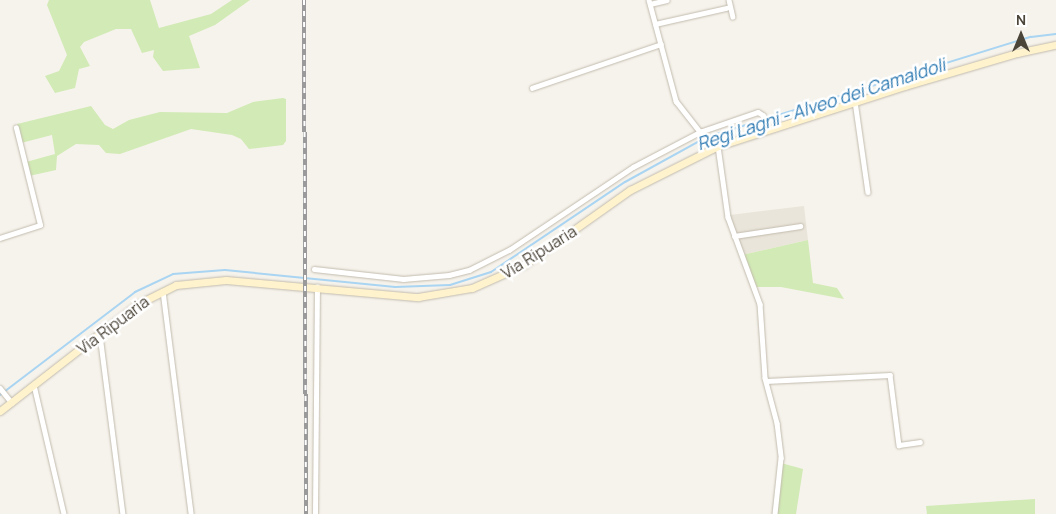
<!DOCTYPE html>
<html>
<head>
<meta charset="utf-8">
<style>
  body { margin:0 }
  #map { position:relative; width:1056px; height:514px; overflow:hidden; background:#f6f3ec; font-family:Manrope,sans-serif }
  div>[style] { position:absolute }
  .residential>* { inset:0; background:#eae5da }
  .green>* { inset:0; background:#d2eab5 }
  .stream>* { height:2px; margin:-1px; padding:0 1px; transform-origin:1px; border-radius:1px; background:#a9d4f2 }
  .roads { filter:drop-shadow(0 0 1px #c2bbae) drop-shadow(0 0 1px #c2bbae) }
  .street>* { height:4.5px; margin:-2.25px; padding:0 2.25px; transform-origin:2.25px; border-radius:2.25px; background:#fff }
  .secondary>* { height:7px; margin:-3.5px; padding:0 3.5px; transform-origin:3.5px; border-radius:3.5px; background:#fff3cd }
  .rail>* { height:4px; margin-top:-2px; transform-origin:0; background:repeating-linear-gradient(90deg,#fff 0 5.5px,#9a9a9a 0 11px); box-sizing:border-box; border-block:1px solid #9a9a9a }
  span { translate:-50% -50%; white-space:nowrap; text-align:center; line-height:1.15; -webkit-text-stroke:5px #fff; paint-order:stroke }
  .street-label { font-size:16px; color:#4b4439 }
  .water-label { font-size:18px; color:#2e7ab2; font-style:italic }
  .north { position:absolute; left:996px; top:10px; width:50px; height:50px; -webkit-text-stroke:4px #fff; paint-order:stroke; rotate:0deg; font-size:14px; font-weight:700; line-height:20px; text-align:center; color:#4b4439 }
  .north::after { content:''; display:block; margin:auto; width:18px; height:22px; background:#4b4439; clip-path:polygon(50% 0,100% 100%,50% 72%,0 100%) }
</style>
</head>
<body>
<div id="map">
  <div class="residential">
    <div style="clip-path:polygon(804px 206px,808px 240px,742px 255px,730px 215px)"></div>
  </div>
  <div class="green">
    <div style="clip-path:polygon(49px 0,150px 0,159px 28px,211px 14px,232px 0,250px 0,215px 25px,189px 36px,200px 68px,163px 71px,153px 57px,154px 50px,142px 53px,131px 29px,116px 29px,84px 42px,80px 47px,90px 66px,79px 69px,75px 88px,55px 93px,45px 76px,59px 71px,67px 55px,47px 5px)"></div>
    <div style="clip-path:polygon(283px 98px,286px 99px,286px 141px,283px 145px,249px 149px,241px 139px,232px 135px,191px 129px,120px 154px,106px 153px,99px 145px,76px 144px,57px 156px,56px 170px,29px 176px,26px 162px,55px 154px,52px 135px,21px 143px,17px 124px,91px 106px,105px 125px,113px 129px,129px 120px,160px 112px,227px 113px,253px 102px)"></div>
    <div style="clip-path:polygon(808px 240px,813px 283px,837px 288px,844px 299px,781px 287px,757px 287px,742px 255px)"></div>
    <div style="clip-path:polygon(781px 463px,803px 469px,796px 514px,776px 514px)"></div>
    <div style="clip-path:polygon(1035px 499px,1035px 514px,927px 514px,926px 506px)"></div>
  </div>
  <div class="stream">
    <div style="left:0;top:395px;width:170px;rotate:-37.3deg"></div>
    <div style="left:135px;top:292px;width:42px;rotate:-25.3deg"></div>
    <div style="left:173px;top:274px;width:52px;rotate:-4.4deg"></div>
    <div style="left:225px;top:270px;width:171px;rotate:5.7deg"></div>
    <div style="left:395px;top:287px;width:55px;rotate:-2.1deg"></div>
    <div style="left:450px;top:285px;width:43px;rotate:-17.6deg"></div>
    <div style="left:491px;top:272px;width:161px;rotate:-33.9deg"></div>
    <div style="left:625px;top:182px;width:94px;rotate:-28.8deg"></div>
    <div style="left:707px;top:137px;width:339px;rotate:-17.2deg"></div>
    <div style="left:1031px;top:37px;width:25px;rotate:-7deg"></div>
  </div>
  <div class="roads">
    <div class="street">
      <div style="left:649px;top:0;width:105px;rotate:75deg"></div>
      <div style="left:676px;top:101px;width:39px;rotate:52deg"></div>
      <div style="left:729px;top:0;width:17px;rotate:77deg"></div>
      <div style="left:650px;top:4px;width:17px;rotate:-13deg"></div>
      <div style="left:655px;top:24px;width:73px;rotate:-12.7deg"></div>
      <div style="left:532px;top:88px;width:136px;rotate:-18.8deg"></div>
      <div style="left:855px;top:101px;width:92px;rotate:81.9deg"></div>
      <div style="left:718px;top:146px;width:72px;rotate:82deg"></div>
      <div style="left:728px;top:217px;width:93px;rotate:69.8deg"></div>
      <div style="left:760px;top:304px;width:74px;rotate:86.1deg"></div>
      <div style="left:765px;top:378px;width:47px;rotate:75.1deg"></div>
      <div style="left:777px;top:423px;width:35px;rotate:83deg"></div>
      <div style="left:781px;top:458px;width:56px;rotate:96.1deg"></div>
      <div style="left:734px;top:236px;width:67px;rotate:-8.6deg"></div>
      <div style="left:0;top:238px;width:42px;rotate:-18deg"></div>
      <div style="left:40px;top:225px;width:100px;rotate:-103.9deg"></div>
      <div style="left:314px;top:269px;width:90px;rotate:6.4deg"></div>
      <div style="left:403px;top:279px;width:46px;rotate:-5deg"></div>
      <div style="left:449px;top:275px;width:21px;rotate:-14deg"></div>
      <div style="left:469px;top:270px;width:45px;rotate:-26.6deg"></div>
      <div style="left:509px;top:250px;width:149px;rotate:-33.8deg"></div>
      <div style="left:633px;top:167px;width:76px;rotate:-27.6deg"></div>
      <div style="left:700px;top:132px;width:61px;rotate:-19deg"></div>
      <div style="left:758px;top:112px;width:6px;rotate:31deg"></div>
      <div style="left:763px;top:115px;width:14px;rotate:69deg"></div>
      <div style="left:163px;top:291px;width:225px;rotate:82.8deg"></div>
      <div style="left:100px;top:335px;width:180px;rotate:82.7deg"></div>
      <div style="left:766px;top:381px;width:124px;rotate:-2.8deg"></div>
      <div style="left:890px;top:375px;width:71px;rotate:82.7deg"></div>
      <div style="left:899px;top:445px;width:21px;rotate:-8deg"></div>
      <div style="left:34px;top:385px;width:132px;rotate:76.9deg"></div>
      <div style="left:0;top:388px;width:19px;rotate:51deg"></div>
      <div style="left:315px;top:514px;width:227px;rotate:-89.5deg"></div>
    </div>
    <div class="secondary">
      <div style="left:0;top:411px;width:172px;rotate:-37.9deg"></div>
      <div style="left:136px;top:305px;width:45px;rotate:-26.6deg"></div>
      <div style="left:176px;top:285px;width:50px;rotate:-5.7deg"></div>
      <div style="left:226px;top:280px;width:193px;rotate:5.1deg"></div>
      <div style="left:418px;top:297px;width:55px;rotate:-9.5deg"></div>
      <div style="left:472px;top:288px;width:57px;rotate:-23.9deg"></div>
      <div style="left:524px;top:265px;width:130px;rotate:-35.3deg"></div>
      <div style="left:630px;top:190px;width:98px;rotate:-26.6deg"></div>
      <div style="left:718px;top:146px;width:196px;rotate:-17.8deg"></div>
      <div style="left:905px;top:86px;width:117px;rotate:-16.4deg"></div>
      <div style="left:1017px;top:53px;width:40px;rotate:-12deg"></div>
    </div>
  </div>
  <div class="rail">
    <div style="left:304px;top:0;width:514px;rotate:89.78deg"></div>
  </div>
  <div class="street-label">
    <span style="left:539px;top:252px;rotate:-32deg">Via Ripuaria</span>
    <span style="left:113px;top:325px;rotate:-37deg">Via Ripuaria</span>
  </div>
  <div class="water-label">
    <span style="left:821px;top:104px;rotate:-18deg">Regi Lagni - Alveo dei Camaldoli</span>
  </div>
  <div class="north">N</div>
</div>
</body>
</html>
